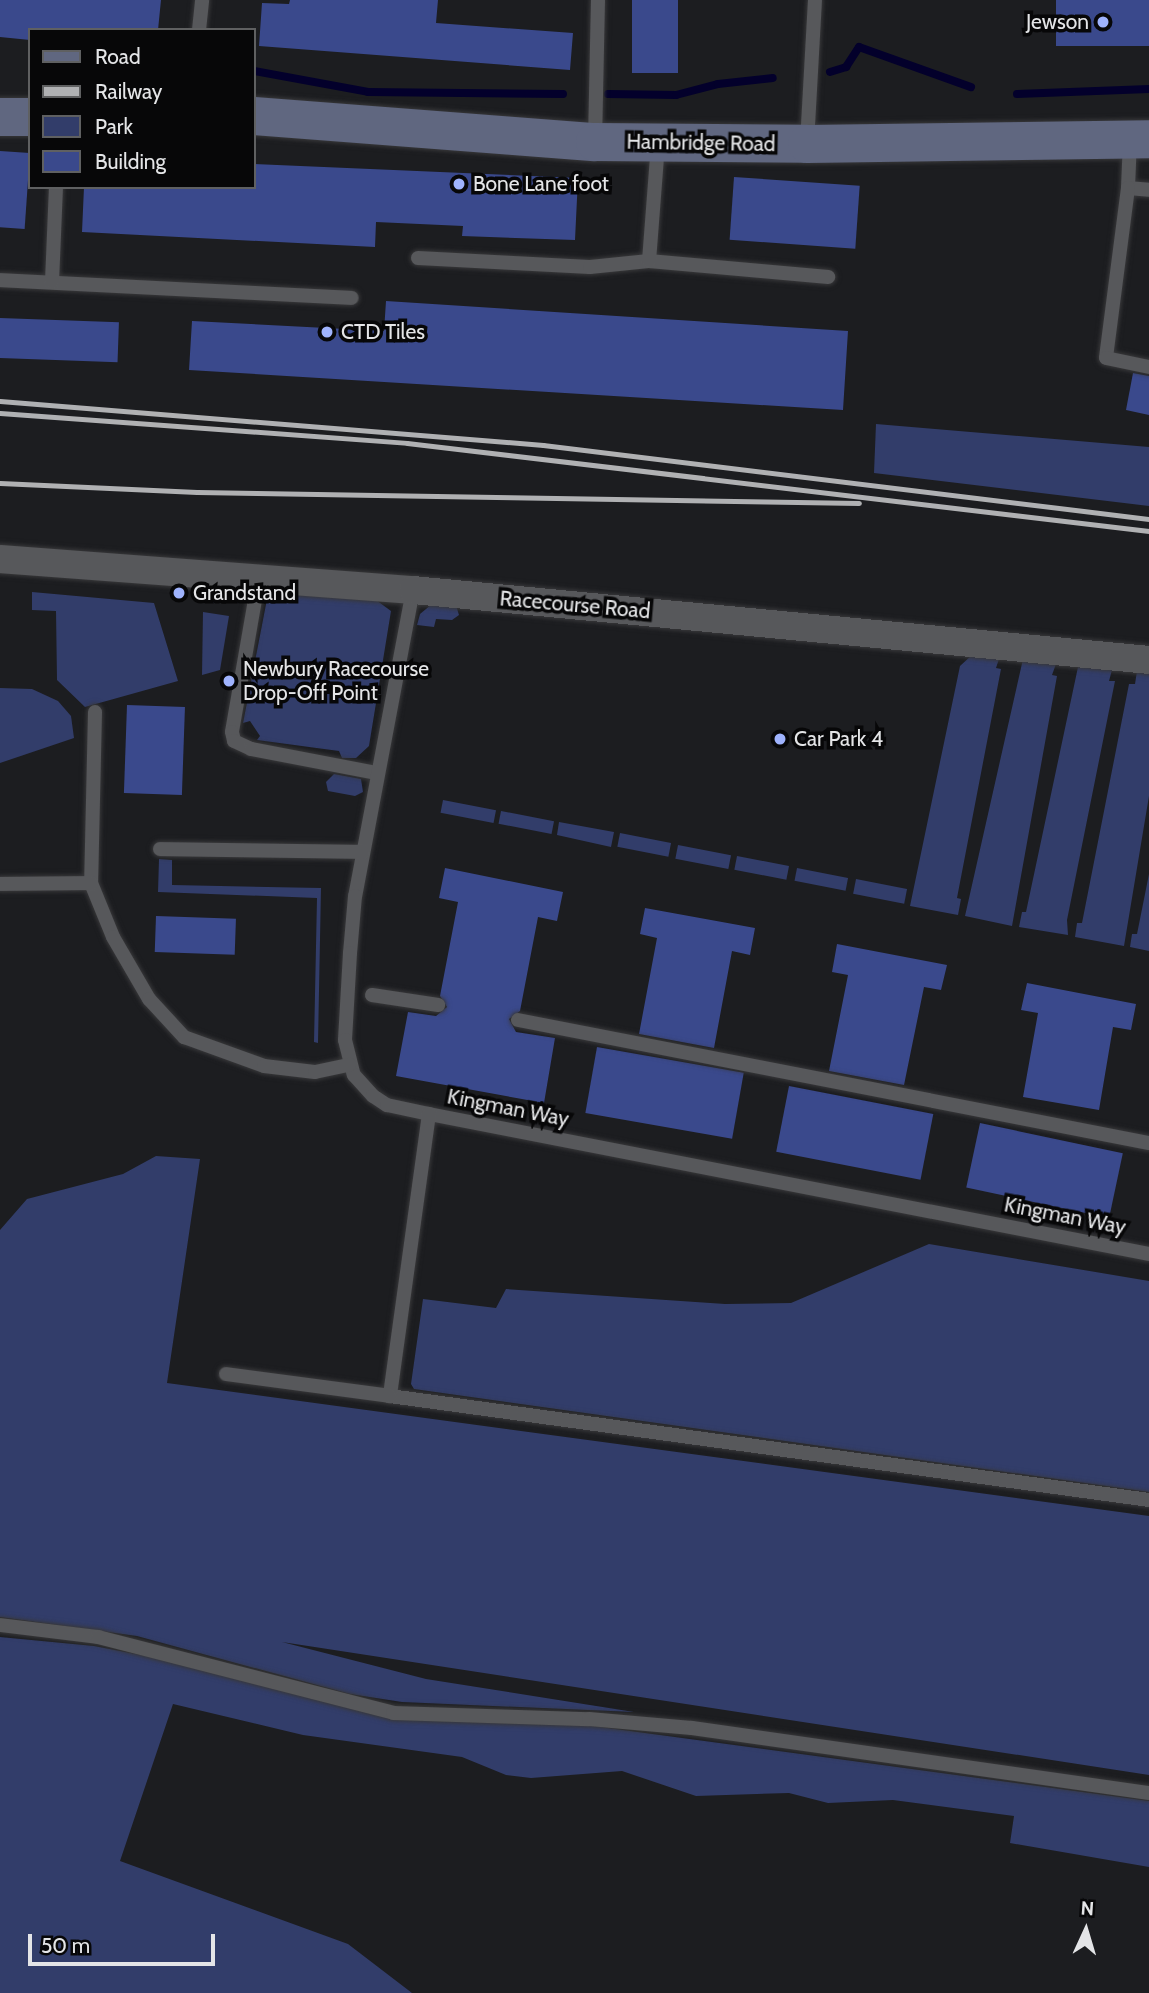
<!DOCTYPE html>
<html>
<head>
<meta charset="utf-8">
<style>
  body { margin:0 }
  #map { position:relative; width:1149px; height:1993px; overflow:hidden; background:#1c1d20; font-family:Cabin,sans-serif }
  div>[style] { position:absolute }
  .green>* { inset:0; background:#323d6a; transform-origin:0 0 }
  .stream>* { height:8px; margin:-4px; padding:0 4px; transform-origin:4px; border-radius:4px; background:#03002b }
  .building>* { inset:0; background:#3a498c; transform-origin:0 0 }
  .roads { filter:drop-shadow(0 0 2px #38383a) drop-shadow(0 0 2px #38383a) }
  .service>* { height:14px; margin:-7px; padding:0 7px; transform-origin:7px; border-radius:7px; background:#57585b }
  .minor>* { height:28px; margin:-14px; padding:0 14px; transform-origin:14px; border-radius:14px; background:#57585b }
  .secondary>* { height:38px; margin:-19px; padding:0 19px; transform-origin:19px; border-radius:19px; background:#606780 }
  .rail>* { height:5px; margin:-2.5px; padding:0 2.5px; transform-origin:2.5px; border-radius:2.5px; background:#b0b1b3 }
  .dots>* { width:19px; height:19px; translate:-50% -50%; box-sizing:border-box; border:4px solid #070708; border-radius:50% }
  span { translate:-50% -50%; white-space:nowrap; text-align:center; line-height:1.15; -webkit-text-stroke:7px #070708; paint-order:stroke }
  .poi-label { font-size:21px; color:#e4e5e7 }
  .right { translate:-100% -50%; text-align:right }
  .left { translate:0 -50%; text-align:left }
  .street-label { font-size:21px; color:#e4e5e7 }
  .legend { position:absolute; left:28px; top:28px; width:228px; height:161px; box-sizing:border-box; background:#070708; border:2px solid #5f6061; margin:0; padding:9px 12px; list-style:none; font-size:21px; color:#e4e5e7 }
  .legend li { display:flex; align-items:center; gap:14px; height:35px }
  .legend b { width:35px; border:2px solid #5f6061 }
  .north { position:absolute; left:1051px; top:1895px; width:70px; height:70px; -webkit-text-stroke:5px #070708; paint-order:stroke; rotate:4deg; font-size:19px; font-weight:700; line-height:28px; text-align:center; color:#e4e5e7 }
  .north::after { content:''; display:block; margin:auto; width:24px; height:32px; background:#e4e5e7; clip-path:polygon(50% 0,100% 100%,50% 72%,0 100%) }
  .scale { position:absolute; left:28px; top:1934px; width:187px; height:32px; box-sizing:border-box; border:4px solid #e4e5e7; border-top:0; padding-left:9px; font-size:21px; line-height:24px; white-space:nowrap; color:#e4e5e7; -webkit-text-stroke:5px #070708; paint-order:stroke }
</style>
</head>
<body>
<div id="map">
  <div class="green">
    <div style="clip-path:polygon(876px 424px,1149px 447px,1149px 506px,874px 473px)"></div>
    <div style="clip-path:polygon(204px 586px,238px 589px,248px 603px,203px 603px)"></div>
    <div style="clip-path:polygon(273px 591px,376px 600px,391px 611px,369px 746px,356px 758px,342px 758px,339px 751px,257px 740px,260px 736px,250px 721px,243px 723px,268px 594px)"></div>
    <div style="clip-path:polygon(32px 592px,154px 603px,178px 681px,85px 707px,57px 680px,56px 611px,32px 610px)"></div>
    <div style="clip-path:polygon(432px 604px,456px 605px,459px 615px,452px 620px,436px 619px,434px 627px,417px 625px,420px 614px)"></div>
    <div style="clip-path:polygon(203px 612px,229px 616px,220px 670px,202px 675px)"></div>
    <div style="clip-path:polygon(973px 654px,1000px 656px,996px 668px,1001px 669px,957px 898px,961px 899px,958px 915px,910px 906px,960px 666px)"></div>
    <div style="clip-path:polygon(1023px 659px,1056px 664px,1052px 675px,1057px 676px,1012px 926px,965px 916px)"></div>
    <div style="clip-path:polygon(1078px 667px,1112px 670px,1109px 681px,1115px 681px,1067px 920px,1068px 935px,1019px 927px,1022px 912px,1026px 912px)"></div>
    <div style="clip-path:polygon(1137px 671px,1149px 671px,1149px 796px,1124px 946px,1075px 937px,1077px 923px,1082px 923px,1129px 684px,1135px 684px)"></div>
    <div style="clip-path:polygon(0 688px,32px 689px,58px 701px,71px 716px,74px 738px,0 763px)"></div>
    <div style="clip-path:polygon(334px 774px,361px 779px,363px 792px,355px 796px,328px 791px,326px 782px)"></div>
    <div style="left:443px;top:800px;width:54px;height:13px;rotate:11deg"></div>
    <div style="left:501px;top:811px;width:54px;height:13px;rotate:11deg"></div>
    <div style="clip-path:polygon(559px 822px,614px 832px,611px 847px,557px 835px)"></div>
    <div style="left:620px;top:833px;width:52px;height:14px;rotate:11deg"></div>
    <div style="left:678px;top:845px;width:54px;height:14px;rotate:11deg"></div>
    <div style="left:737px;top:856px;width:53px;height:14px;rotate:11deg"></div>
    <div style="clip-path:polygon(159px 859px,172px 860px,172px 885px,321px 888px,318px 1043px,314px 1042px,317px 898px,158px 892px)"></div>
    <div style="left:797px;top:868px;width:52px;height:13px;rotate:11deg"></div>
    <div style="clip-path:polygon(1149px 874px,1149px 951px,1130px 947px,1132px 934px,1137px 934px)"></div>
    <div style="left:856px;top:879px;width:52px;height:15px;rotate:11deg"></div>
    <div style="clip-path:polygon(156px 1156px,200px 1159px,167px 1383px,1149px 1516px,1149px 1775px,282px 1642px,426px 1679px,634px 1712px,402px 1702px,350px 1694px,137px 1636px,0 1617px,0 1230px,27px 1199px,123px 1174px)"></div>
    <div style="clip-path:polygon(929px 1244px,1149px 1281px,1149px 1492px,414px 1389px,411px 1384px,423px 1299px,496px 1308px,506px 1289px,725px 1304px,791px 1303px)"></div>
    <div style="clip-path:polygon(0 1637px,94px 1646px,203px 1667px,375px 1714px,593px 1726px,1149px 1801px,1149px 1867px,1010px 1843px,1014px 1816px,893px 1800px,828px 1803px,789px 1793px,696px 1796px,622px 1771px,531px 1778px,506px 1775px,462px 1757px,303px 1735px,173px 1704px,120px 1861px,348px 1944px,412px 1993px,0 1993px)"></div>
  </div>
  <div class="stream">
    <div style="left:254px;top:71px;width:116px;rotate:10.4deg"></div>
    <div style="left:368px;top:92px;width:195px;rotate:0.6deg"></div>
    <div style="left:830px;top:72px;width:17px;rotate:-17deg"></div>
    <div style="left:846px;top:67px;width:24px;rotate:-57deg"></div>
    <div style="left:859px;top:47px;width:119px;rotate:19.7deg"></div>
    <div style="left:608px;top:94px;width:68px;rotate:0.8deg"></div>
    <div style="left:676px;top:95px;width:43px;rotate:-14.7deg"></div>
    <div style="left:718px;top:84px;width:55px;rotate:-6.2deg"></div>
    <div style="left:1017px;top:94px;width:132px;rotate:-2.2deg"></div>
  </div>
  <div class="building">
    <div style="clip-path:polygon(0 0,161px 0,158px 30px,30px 30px,30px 40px,0 37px)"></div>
    <div style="clip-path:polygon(290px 0,438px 0,436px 23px,573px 33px,570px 70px,259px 46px,262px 3px,289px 4px)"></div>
    <div style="left:632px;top:0;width:46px;height:73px"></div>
    <div style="left:1056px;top:0;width:93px;height:46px"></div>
    <div style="left:0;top:151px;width:30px;height:76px;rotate:4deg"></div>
    <div style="clip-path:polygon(254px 164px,578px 178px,575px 240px,462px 236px,463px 226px,376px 222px,375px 247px,82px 232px,84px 187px,254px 187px)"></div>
    <div style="left:734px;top:177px;width:126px;height:63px;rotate:4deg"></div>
    <div style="clip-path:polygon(386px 301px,848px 331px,843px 410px,189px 370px,192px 321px,384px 331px)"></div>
    <div style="left:0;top:318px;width:119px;height:40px;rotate:2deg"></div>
    <div style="clip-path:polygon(1133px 373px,1149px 376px,1149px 415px,1126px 410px)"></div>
    <div style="left:127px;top:705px;width:58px;height:88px;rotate:2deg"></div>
    <div style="clip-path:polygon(445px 868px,563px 892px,557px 921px,538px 917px,520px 1011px,509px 1019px,516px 1032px,555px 1038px,544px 1103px,396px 1076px,408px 1012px,436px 1016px,447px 1007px,440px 996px,458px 902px,439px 898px)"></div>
    <div style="clip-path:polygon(645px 908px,755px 928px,750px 955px,732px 951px,714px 1048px,639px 1034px,657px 938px,640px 934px)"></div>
    <div style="left:156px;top:916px;width:80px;height:36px;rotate:2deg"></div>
    <div style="clip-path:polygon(837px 944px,947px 965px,941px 990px,924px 987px,904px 1085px,829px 1071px,848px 975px,832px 972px)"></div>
    <div style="clip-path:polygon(1027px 983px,1136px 1004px,1131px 1030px,1113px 1027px,1099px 1110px,1023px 1097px,1038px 1013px,1021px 1010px)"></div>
    <div style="left:597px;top:1047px;width:149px;height:67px;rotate:10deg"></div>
    <div style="left:789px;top:1086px;width:147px;height:67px;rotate:11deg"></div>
    <div style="left:980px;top:1123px;width:146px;height:66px;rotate:12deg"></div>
  </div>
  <div class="roads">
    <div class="service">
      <div style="left:199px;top:30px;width:30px;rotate:-84deg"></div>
      <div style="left:1130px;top:140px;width:48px;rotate:92.4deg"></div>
      <div style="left:1128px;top:188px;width:21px;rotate:5deg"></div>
      <div style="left:595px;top:142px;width:142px;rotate:-88.8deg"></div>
      <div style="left:807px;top:143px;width:143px;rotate:-86.8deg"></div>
      <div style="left:1128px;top:188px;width:171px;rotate:97.4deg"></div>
      <div style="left:1106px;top:358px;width:44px;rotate:11.8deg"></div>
      <div style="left:418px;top:258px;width:172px;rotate:3deg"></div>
      <div style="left:590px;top:267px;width:59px;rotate:-5.8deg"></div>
      <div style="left:649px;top:261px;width:180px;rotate:5.1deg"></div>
      <div style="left:649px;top:261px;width:116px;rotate:-85.6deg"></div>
      <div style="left:0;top:280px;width:352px;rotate:2.9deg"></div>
      <div style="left:52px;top:282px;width:95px;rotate:-87.6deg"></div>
      <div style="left:259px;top:577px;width:157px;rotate:99.9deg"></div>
      <div style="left:232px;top:732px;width:9px;rotate:77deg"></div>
      <div style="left:234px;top:741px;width:19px;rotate:25deg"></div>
      <div style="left:251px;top:749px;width:128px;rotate:10.8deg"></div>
      <div style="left:413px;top:590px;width:311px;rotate:100.7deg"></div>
      <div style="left:355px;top:896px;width:57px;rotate:95deg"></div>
      <div style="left:350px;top:953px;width:87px;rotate:93.3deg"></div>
      <div style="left:345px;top:1040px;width:36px;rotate:76deg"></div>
      <div style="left:354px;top:1075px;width:28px;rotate:48deg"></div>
      <div style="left:373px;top:1096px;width:17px;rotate:33deg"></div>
      <div style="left:387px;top:1105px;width:43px;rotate:12.1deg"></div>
      <div style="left:429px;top:1114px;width:733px;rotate:11deg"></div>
      <div style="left:95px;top:712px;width:171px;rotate:91.3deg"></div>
      <div style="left:91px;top:883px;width:58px;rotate:67.8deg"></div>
      <div style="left:113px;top:937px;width:72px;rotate:59.9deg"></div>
      <div style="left:149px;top:999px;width:52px;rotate:47.4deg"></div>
      <div style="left:184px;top:1037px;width:85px;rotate:19.9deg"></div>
      <div style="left:264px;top:1066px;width:51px;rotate:6.7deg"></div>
      <div style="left:315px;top:1072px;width:35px;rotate:-12deg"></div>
      <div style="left:160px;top:849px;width:203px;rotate:0.8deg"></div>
      <div style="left:0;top:884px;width:91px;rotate:-0.6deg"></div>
      <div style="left:372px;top:995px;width:67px;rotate:8.6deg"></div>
      <div style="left:518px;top:1020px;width:643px;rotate:11.03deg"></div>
      <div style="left:429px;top:1114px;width:285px;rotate:97.9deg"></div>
      <div style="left:390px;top:1396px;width:766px;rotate:7.8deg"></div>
      <div style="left:226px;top:1374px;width:165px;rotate:7.6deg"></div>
      <div style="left:0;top:1625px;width:99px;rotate:7deg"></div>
      <div style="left:98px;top:1637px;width:305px;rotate:14.4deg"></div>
      <div style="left:393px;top:1713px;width:196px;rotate:1.8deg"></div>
      <div style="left:589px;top:1719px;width:103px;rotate:5deg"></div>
      <div style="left:692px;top:1728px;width:462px;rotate:8.1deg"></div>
    </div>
    <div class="minor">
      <div style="left:0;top:559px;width:414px;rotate:4.3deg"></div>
      <div style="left:413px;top:590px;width:739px;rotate:5.43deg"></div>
    </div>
    <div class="secondary">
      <div style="left:254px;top:116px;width:342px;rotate:4.4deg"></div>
      <div style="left:595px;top:142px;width:212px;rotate:0.5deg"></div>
      <div style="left:807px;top:144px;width:342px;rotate:-0.8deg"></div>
      <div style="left:0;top:117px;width:30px"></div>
    </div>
  </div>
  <div class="rail">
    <div style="left:0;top:401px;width:545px;rotate:4.63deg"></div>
    <div style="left:543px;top:445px;width:611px;rotate:6.96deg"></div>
    <div style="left:0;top:413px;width:408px;rotate:4.2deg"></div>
    <div style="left:407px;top:443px;width:747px;rotate:6.76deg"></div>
    <div style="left:0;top:483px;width:197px;rotate:2.6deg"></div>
    <div style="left:197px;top:492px;width:662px;rotate:0.95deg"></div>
  </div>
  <div class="dots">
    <div style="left:1103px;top:22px;background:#9fb3fd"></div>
    <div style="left:459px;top:184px;background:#9fb3fd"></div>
    <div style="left:327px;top:332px;background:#9fb3fd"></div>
    <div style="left:179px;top:593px;background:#9fb3fd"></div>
    <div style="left:229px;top:681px;background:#9fb3fd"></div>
    <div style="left:780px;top:739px;background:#9fb3fd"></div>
  </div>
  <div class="poi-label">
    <span class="right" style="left:1089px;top:22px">Jewson</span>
    <span class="left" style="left:473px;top:184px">Bone Lane foot</span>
    <span class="left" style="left:341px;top:332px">CTD Tiles</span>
    <span class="left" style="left:193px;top:593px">Grandstand</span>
    <span class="left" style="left:243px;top:681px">Newbury Racecourse<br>Drop-Off Point</span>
    <span class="left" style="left:794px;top:739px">Car Park 4</span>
  </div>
  <div class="street-label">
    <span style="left:701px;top:143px;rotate:1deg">Hambridge Road</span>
    <span style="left:575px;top:605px;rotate:5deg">Racecourse Road</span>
    <span style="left:508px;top:1108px;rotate:11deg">Kingman Way</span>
    <span style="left:1065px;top:1216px;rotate:11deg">Kingman Way</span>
  </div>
  <ul class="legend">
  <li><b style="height:9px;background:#606780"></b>Road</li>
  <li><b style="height:9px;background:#b0b1b3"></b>Railway</li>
  <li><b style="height:19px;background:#323d6a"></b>Park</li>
  <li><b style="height:19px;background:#3a498c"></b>Building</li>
  </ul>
  <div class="north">N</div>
  <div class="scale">50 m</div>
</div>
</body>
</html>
